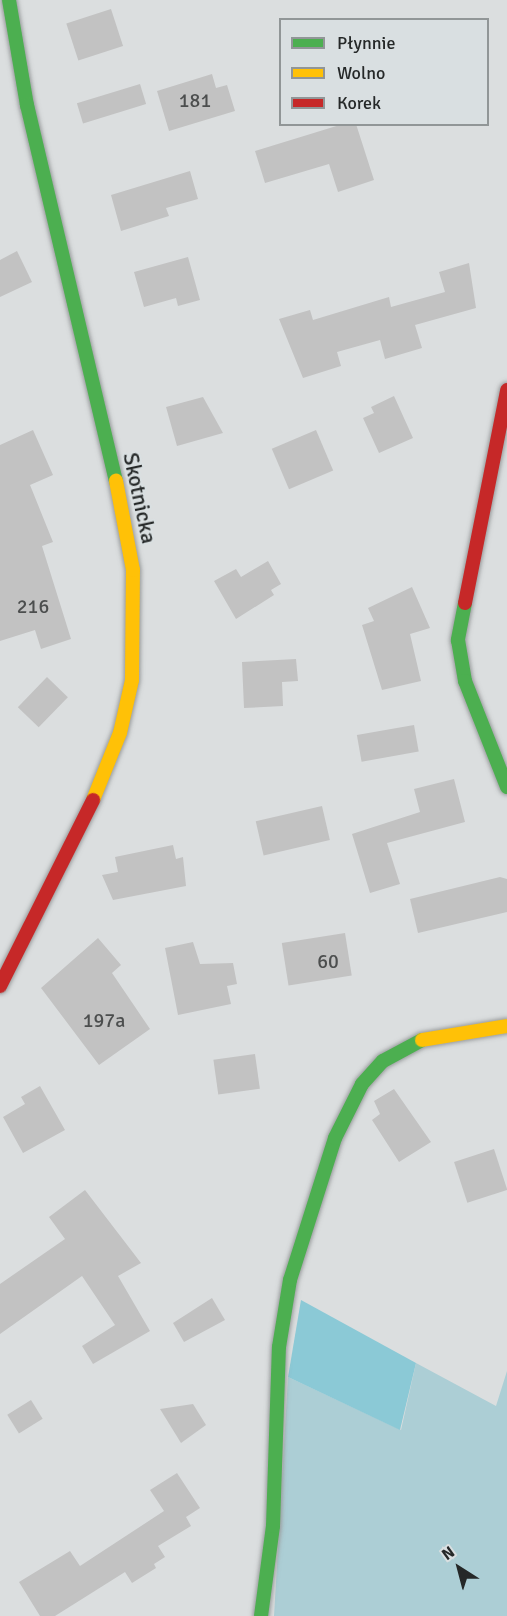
<!DOCTYPE html>
<html>
<head>
<meta charset="utf-8">
<style>
  body { margin:0 }
  #map { position:relative; width:507px; height:1616px; overflow:hidden; background:#dbdedf; font-family:Signika,sans-serif }
  div>[style] { position:absolute }
  .green>* { inset:0; background:#acced5 }
  .forest>* { inset:0; background:#8bc9d6 }
  .building>* { inset:0; background:#c2c2c2; transform-origin:0 0 }
  .roads { filter:drop-shadow(0 0 2px #9a9d9e) drop-shadow(0 0 2px #9a9d9e) }
  .fast>* { height:14px; margin:-7px; padding:0 7px; transform-origin:7px; border-radius:7px; background:#4caf50 }
  .slow>* { height:14px; margin:-7px; padding:0 7px; transform-origin:7px; border-radius:7px; background:#ffc107 }
  .jam>* { height:14px; margin:-7px; padding:0 7px; transform-origin:7px; border-radius:7px; background:#c62828 }
  span { translate:-50% -50%; white-space:nowrap; text-align:center; line-height:1.15; -webkit-text-stroke:4.5px #d9dfe1; paint-order:stroke }
  .number-label { font-size:20px; color:#4c4e4e }
  .number-label span { -webkit-text-stroke-width:0 }
  .street-label { font-size:22px; color:#252828 }
  .legend { position:absolute; left:279px; top:18px; width:210px; height:108px; box-sizing:border-box; background:#d9dfe1; border:2px solid #919697; margin:0; padding:8px 10px; list-style:none; font-size:18px; color:#252828 }
  .legend li { display:flex; align-items:center; gap:12px; height:30px }
  .legend b { width:30px; border:2px solid #919697 }
  .north { position:absolute; left:429px; top:1538px; width:60px; height:60px; -webkit-text-stroke:4px #d9dfe1; paint-order:stroke; rotate:324deg; font-size:16px; font-weight:700; line-height:24px; text-align:center; color:#252828 }
  .north::after { content:''; display:block; margin:auto; width:21px; height:27px; background:#252828; clip-path:polygon(50% 0,100% 100%,50% 72%,0 100%) }
</style>
</head>
<body>
<div id="map">
  <div class="green">
    <div style="clip-path:polygon(416px 1363px,496px 1406px,507px 1371px,507px 1616px,274px 1616px,288px 1377px,401px 1430px)"></div>
  </div>
  <div class="forest">
    <div style="clip-path:polygon(301px 1300px,416px 1363px,400px 1430px,288px 1377px)"></div>
  </div>
  <div class="building">
    <div style="left:111px;top:9px;width:39px;height:47px;rotate:72deg"></div>
    <div style="clip-path:polygon(212px 74px,216px 88px,227px 85px,235px 111px,169px 131px,157px 91px)"></div>
    <div style="left:140px;top:84px;width:21px;height:66px;rotate:73deg"></div>
    <div style="clip-path:polygon(343px 124px,356px 124px,374px 180px,338px 192px,329px 164px,265px 183px,255px 151px)"></div>
    <div style="clip-path:polygon(190px 171px,198px 199px,166px 208px,169px 216px,121px 231px,111px 195px)"></div>
    <div style="clip-path:polygon(17px 251px,32px 282px,0 297px,0 260px)"></div>
    <div style="clip-path:polygon(188px 257px,200px 300px,178px 306px,176px 298px,144px 307px,134px 272px)"></div>
    <div style="clip-path:polygon(469px 263px,476px 308px,415px 325px,422px 348px,385px 359px,380px 340px,337px 352px,341px 366px,303px 378px,279px 319px,310px 310px,313px 320px,389px 297px,391px 307px,445px 292px,439px 272px)"></div>
    <div style="clip-path:polygon(394px 396px,413px 438px,379px 453px,363px 418px,374px 413px,371px 407px)"></div>
    <div style="clip-path:polygon(203px 397px,223px 433px,177px 446px,166px 407px)"></div>
    <div style="clip-path:polygon(33px 430px,53px 475px,30px 485px,53px 542px,42px 546px,71px 639px,41px 649px,35px 630px,0 641px,0 445px)"></div>
    <div style="left:316px;top:430px;width:44px;height:48px;rotate:67deg"></div>
    <div style="clip-path:polygon(268px 561px,281px 584px,271px 590px,274px 595px,236px 619px,214px 581px,236px 569px,241px 577px)"></div>
    <div style="clip-path:polygon(412px 587px,430px 628px,410px 634px,421px 681px,382px 690px,362px 625px,374px 621px,368px 608px)"></div>
    <div style="clip-path:polygon(296px 659px,298px 681px,282px 682px,283px 706px,244px 708px,242px 662px)"></div>
    <div style="left:47px;top:677px;width:29px;height:42px;rotate:44deg"></div>
    <div style="left:414px;top:725px;width:27px;height:58px;rotate:80deg"></div>
    <div style="clip-path:polygon(454px 779px,465px 822px,387px 843px,400px 884px,370px 893px,352px 834px,420px 812px,414px 789px)"></div>
    <div style="left:322px;top:806px;width:35px;height:68px;rotate:77deg"></div>
    <div style="clip-path:polygon(173px 845px,176px 859px,183px 857px,186px 886px,113px 900px,102px 875px,118px 872px,115px 857px)"></div>
    <div style="clip-path:polygon(500px 877px,507px 879px,507px 912px,418px 933px,410px 899px)"></div>
    <div style="left:345px;top:933px;width:43px;height:64px;rotate:81deg"></div>
    <div style="clip-path:polygon(98px 938px,121px 965px,112px 973px,150px 1029px,99px 1065px,41px 988px)"></div>
    <div style="clip-path:polygon(193px 942px,200px 964px,233px 963px,237px 984px,227px 986px,231px 1004px,178px 1015px,165px 948px)"></div>
    <div style="left:255px;top:1054px;width:35px;height:42px;rotate:82deg"></div>
    <div style="clip-path:polygon(40px 1086px,65px 1130px,23px 1153px,3px 1117px,25px 1104px,21px 1097px)"></div>
    <div style="clip-path:polygon(394px 1089px,431px 1142px,399px 1162px,372px 1120px,380px 1114px,374px 1101px)"></div>
    <div style="left:494px;top:1149px;width:43px;height:42px;rotate:72deg"></div>
    <div style="clip-path:polygon(85px 1190px,141px 1263px,118px 1276px,150px 1331px,93px 1364px,82px 1346px,115px 1325px,82px 1276px,0 1334px,0 1284px,65px 1239px,49px 1217px)"></div>
    <div style="clip-path:polygon(212px 1298px,225px 1320px,184px 1342px,173px 1323px)"></div>
    <div style="left:31px;top:1400px;width:22px;height:28px;rotate:58deg"></div>
    <div style="clip-path:polygon(193px 1404px,206px 1425px,181px 1443px,160px 1409px)"></div>
    <div style="clip-path:polygon(177px 1473px,200px 1508px,186px 1517px,191px 1526px,158px 1546px,165px 1557px,154px 1564px,156px 1568px,132px 1583px,125px 1572px,55px 1616px,40px 1616px,19px 1582px,70px 1551px,80px 1566px,164px 1511px,150px 1490px)"></div>
  </div>
  <div class="roads">
    <div class="fast">
      <div style="left:9px;top:0;width:107px;rotate:80.3deg"></div>
      <div style="left:27px;top:105px;width:386px;rotate:76.7deg"></div>
      <div style="left:465px;top:603px;width:38px;rotate:101deg"></div>
      <div style="left:458px;top:640px;width:42px;rotate:80.3deg"></div>
      <div style="left:465px;top:681px;width:114px;rotate:68.4deg"></div>
      <div style="left:261px;top:1616px;width:91px;rotate:-82.4deg"></div>
      <div style="left:273px;top:1526px;width:179px;rotate:-88.1deg"></div>
      <div style="left:279px;top:1347px;width:68px;rotate:-80.7deg"></div>
      <div style="left:290px;top:1280px;width:149px;rotate:-72.4deg"></div>
      <div style="left:335px;top:1138px;width:60px;rotate:-63.4deg"></div>
      <div style="left:362px;top:1084px;width:31px;rotate:-48deg"></div>
      <div style="left:383px;top:1061px;width:44px;rotate:-28.3deg"></div>
    </div>
    <div class="slow">
      <div style="left:93px;top:800px;width:72px;rotate:-68.1deg"></div>
      <div style="left:120px;top:733px;width:54px;rotate:-77.2deg"></div>
      <div style="left:132px;top:680px;width:110px;rotate:-89.5deg"></div>
      <div style="left:133px;top:570px;width:91px;rotate:-100.8deg"></div>
      <div style="left:422px;top:1040px;width:86px;rotate:-9.4deg"></div>
    </div>
    <div class="jam">
      <div style="left:465px;top:603px;width:217px;rotate:-78.8deg"></div>
      <div style="left:0;top:986px;width:208px;rotate:-63.4deg"></div>
    </div>
  </div>
  <div class="number-label">
    <span style="left:195px;top:100px">181</span>
    <span style="left:33px;top:606px">216</span>
    <span style="left:328px;top:961px">60</span>
    <span style="left:104px;top:1020px">197a</span>
  </div>
  <div class="street-label">
    <span style="left:140px;top:498px;rotate:78deg">Skotnicka</span>
  </div>
  <ul class="legend">
  <li><b style="height:8px;background:#4caf50"></b>Płynnie</li>
  <li><b style="height:8px;background:#ffc107"></b>Wolno</li>
  <li><b style="height:8px;background:#c62828"></b>Korek</li>
  </ul>
  <div class="north">N</div>
</div>
</body>
</html>
